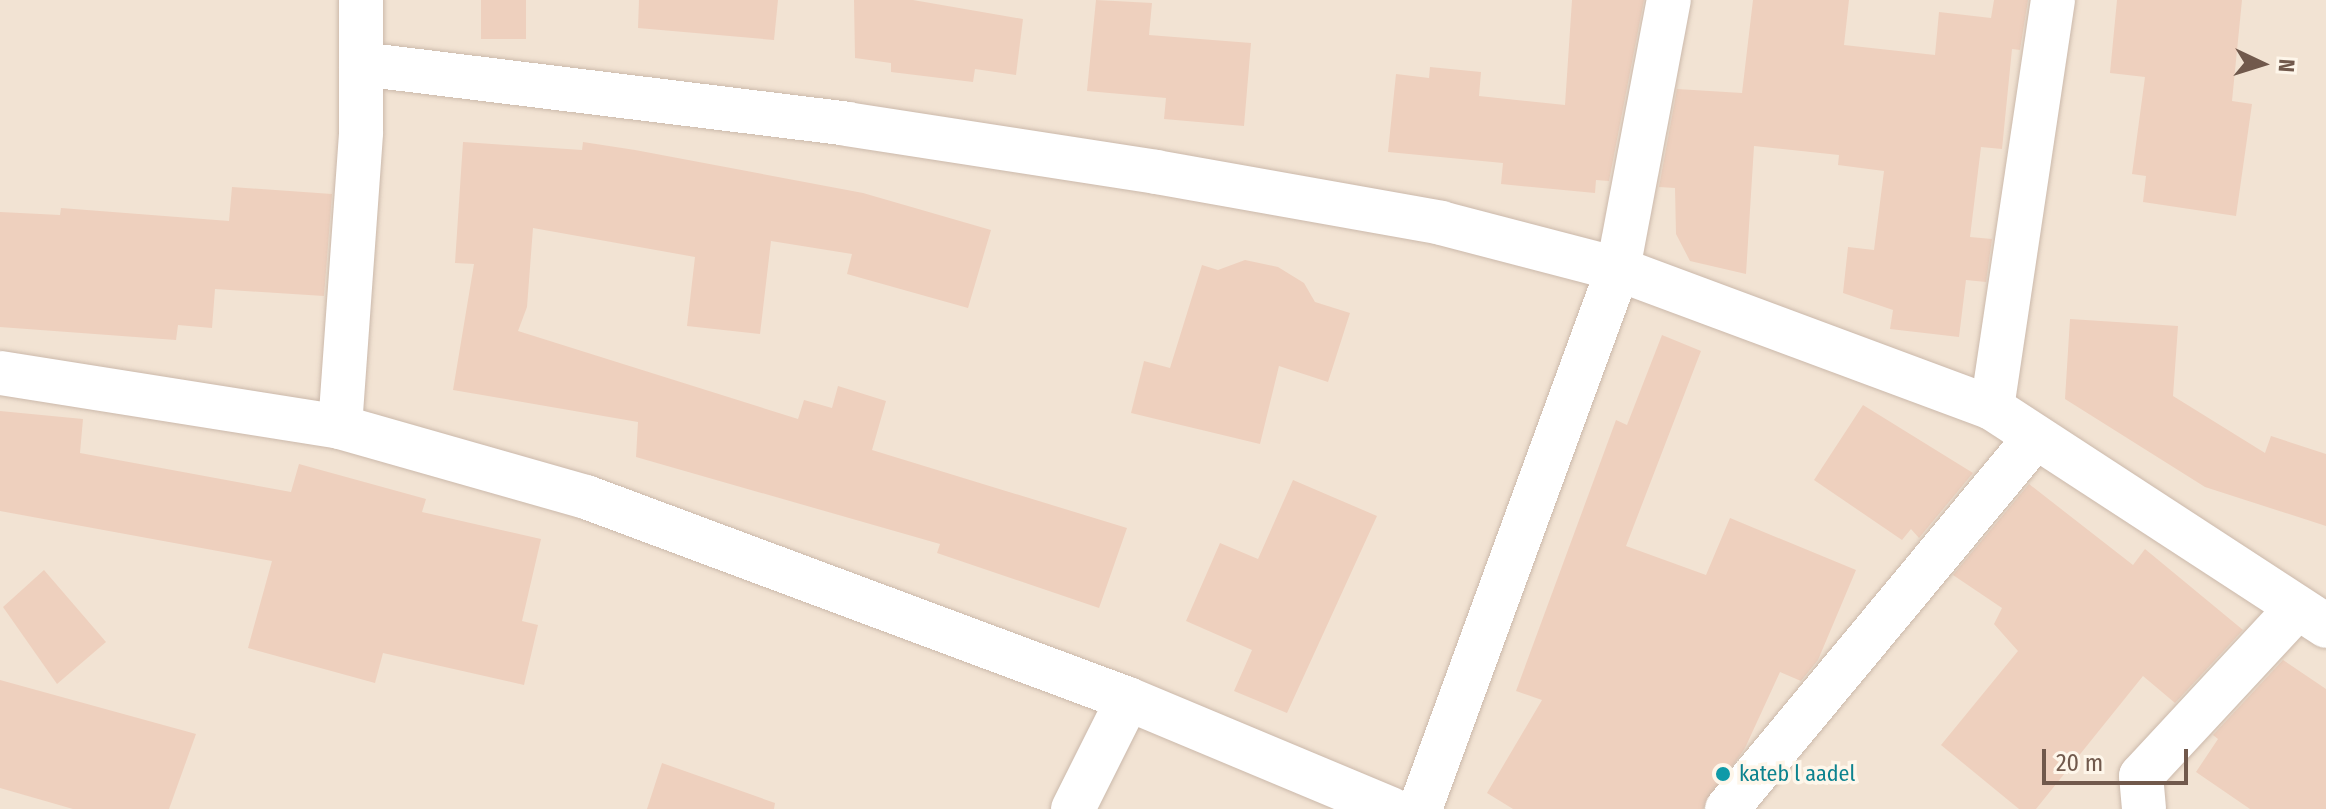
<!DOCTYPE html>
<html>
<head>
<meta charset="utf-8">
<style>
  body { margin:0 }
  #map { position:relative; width:2326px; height:809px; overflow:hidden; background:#fbf2e4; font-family:"Fira Sans Condensed",sans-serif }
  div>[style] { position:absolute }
  .residential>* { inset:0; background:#f2e3d3; transform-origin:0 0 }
  .building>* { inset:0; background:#eed0be; transform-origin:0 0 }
  .roads { filter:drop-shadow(0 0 2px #cbb9ab) drop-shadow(0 0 2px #cbb9ab) }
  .minor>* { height:44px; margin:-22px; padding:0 22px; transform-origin:22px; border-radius:22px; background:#fff }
  .dots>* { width:22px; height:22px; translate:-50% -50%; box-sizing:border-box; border:4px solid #fef6ea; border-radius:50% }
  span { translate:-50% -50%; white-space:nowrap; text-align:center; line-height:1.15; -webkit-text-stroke:7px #fef6ea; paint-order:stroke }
  .culture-label { font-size:22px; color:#0d838f }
  .left { translate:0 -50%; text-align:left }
  .north { position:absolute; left:2222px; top:24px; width:80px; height:80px; -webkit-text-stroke:6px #fef6ea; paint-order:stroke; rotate:94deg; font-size:22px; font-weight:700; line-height:32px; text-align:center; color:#71594c }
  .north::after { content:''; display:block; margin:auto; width:28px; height:36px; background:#71594c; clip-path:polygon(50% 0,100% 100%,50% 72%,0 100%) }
  .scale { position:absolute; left:2042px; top:749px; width:146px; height:36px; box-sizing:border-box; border:4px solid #71594c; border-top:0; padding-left:10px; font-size:24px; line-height:28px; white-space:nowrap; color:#71594c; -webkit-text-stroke:6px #fef6ea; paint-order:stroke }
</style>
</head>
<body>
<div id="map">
  <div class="residential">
    <div style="left:0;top:0;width:2326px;height:809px"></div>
  </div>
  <div class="building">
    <div style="left:481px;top:0;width:45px;height:39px"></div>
    <div style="clip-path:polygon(639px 0,778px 0,774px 40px,638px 28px)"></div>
    <div style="clip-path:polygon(854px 0,913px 0,1023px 19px,1016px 75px,975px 69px,973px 82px,891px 72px,891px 63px,855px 58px)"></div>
    <div style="clip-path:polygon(1096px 0,1152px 3px,1149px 35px,1251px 43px,1244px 126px,1164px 119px,1166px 98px,1087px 91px)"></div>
    <div style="clip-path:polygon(1572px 0,1644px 0,1609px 181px,1596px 180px,1595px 193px,1501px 184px,1503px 163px,1388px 152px,1396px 74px,1429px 78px,1430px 67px,1481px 72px,1479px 96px,1565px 105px)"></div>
    <div style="clip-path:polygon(1753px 0,1849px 0,1844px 45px,1935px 55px,1939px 12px,1991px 18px,1994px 0,2028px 0,2020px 50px,2012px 49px,2002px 149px,1981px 147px,1970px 237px,1992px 239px,1986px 282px,1966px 280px,1959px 337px,1890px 329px,1893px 310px,1843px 293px,1848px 247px,1874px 250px,1884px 171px,1838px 165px,1839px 155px,1754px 146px,1746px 274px,1690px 261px,1676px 234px,1675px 188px,1659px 187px,1677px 89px,1742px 93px)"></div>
    <div style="clip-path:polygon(2117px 0,2242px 0,2232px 101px,2252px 104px,2236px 216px,2143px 202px,2146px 176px,2132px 174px,2145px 77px,2110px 73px)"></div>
    <div style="clip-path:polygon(463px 142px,582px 150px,583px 142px,635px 150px,863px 193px,991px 230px,968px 308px,847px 274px,852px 254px,771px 241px,760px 334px,687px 326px,695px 257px,533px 228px,527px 307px,518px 331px,798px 419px,804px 400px,832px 408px,838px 386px,886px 401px,872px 450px,1127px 528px,1099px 608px,937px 553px,940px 544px,636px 457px,638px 422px,453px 390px,474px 264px,455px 263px)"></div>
    <div style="clip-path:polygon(232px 187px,332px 194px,324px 296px,215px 289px,212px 328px,178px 325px,176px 340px,0 327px,0 212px,60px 215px,61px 208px,229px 221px)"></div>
    <div style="clip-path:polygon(1245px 260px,1278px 267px,1304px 283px,1315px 302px,1350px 313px,1328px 382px,1279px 366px,1260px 444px,1131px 413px,1144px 361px,1170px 368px,1202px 265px,1218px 270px)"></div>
    <div style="clip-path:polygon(2070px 319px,2178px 326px,2173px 396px,2265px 453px,2271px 436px,2326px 454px,2326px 526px,2205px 487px,2065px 399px)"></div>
    <div style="clip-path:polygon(1662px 335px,1701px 351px,1626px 546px,1706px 575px,1730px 518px,1856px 570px,1818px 660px,1801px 681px,1780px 672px,1745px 748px,1703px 809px,1513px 809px,1487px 793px,1542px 700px,1516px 691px,1616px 420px,1627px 425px)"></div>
    <div style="clip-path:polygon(1863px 405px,1973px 473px,1919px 538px,1911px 529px,1902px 540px,1814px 480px)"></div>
    <div style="clip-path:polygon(0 411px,83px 419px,80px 453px,291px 492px,299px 464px,426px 499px,422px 512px,541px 539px,522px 621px,538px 625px,524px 685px,383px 653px,375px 683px,248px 648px,272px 561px,0 511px)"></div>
    <div style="clip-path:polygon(1293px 480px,1377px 516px,1287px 713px,1234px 691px,1252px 650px,1186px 621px,1220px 543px,1258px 559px)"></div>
    <div style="clip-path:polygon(2029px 484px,2133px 565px,2145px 549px,2243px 630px,2175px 703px,2143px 676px,2036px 809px,2019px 809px,1941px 745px,2018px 651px,1994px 624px,2002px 608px,1953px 575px)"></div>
    <div style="clip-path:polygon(44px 570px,106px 642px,57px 684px,3px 607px)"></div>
    <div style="clip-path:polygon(2283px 660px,2326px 689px,2326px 809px,2250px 809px,2196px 772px,2218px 739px,2213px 735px)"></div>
    <div style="clip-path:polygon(0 680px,196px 734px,169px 809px,73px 809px,0 788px)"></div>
    <div style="clip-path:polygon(662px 763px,775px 803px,774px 809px,647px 809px)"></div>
  </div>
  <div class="roads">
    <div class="minor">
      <div style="left:361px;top:64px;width:490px;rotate:7deg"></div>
      <div style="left:847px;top:124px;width:313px;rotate:8.8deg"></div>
      <div style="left:1156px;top:172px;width:290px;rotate:10.1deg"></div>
      <div style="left:1441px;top:223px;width:183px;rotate:14.6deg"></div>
      <div style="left:1618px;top:269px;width:399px;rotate:20.4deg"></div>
      <div style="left:1992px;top:408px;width:399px;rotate:33.1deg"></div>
      <div style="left:0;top:373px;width:344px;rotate:9deg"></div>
      <div style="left:340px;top:427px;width:256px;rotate:15.9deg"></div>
      <div style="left:586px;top:497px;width:578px;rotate:20.44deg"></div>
      <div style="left:1128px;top:699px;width:285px;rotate:22.7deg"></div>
      <div style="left:1992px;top:408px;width:413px;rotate:-81.5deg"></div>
      <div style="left:340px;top:427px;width:296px;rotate:-85.9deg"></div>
      <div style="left:361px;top:132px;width:132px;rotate:-90deg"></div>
      <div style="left:1073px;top:809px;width:123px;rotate:-63.4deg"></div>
      <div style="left:1420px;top:809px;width:575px;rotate:-69.86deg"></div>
      <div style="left:1618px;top:269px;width:274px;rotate:-79.3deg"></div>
      <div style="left:1727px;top:809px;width:481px;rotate:-50.3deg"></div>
      <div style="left:2144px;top:809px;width:33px;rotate:-95deg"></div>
      <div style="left:2141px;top:776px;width:229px;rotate:-47.1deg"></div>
    </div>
  </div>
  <div class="dots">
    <div style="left:1723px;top:774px;background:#0f9aa8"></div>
  </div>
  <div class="culture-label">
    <span class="left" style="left:1739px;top:774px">kateb l aadel</span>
  </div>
  <div class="north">N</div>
  <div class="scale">20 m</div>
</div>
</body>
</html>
